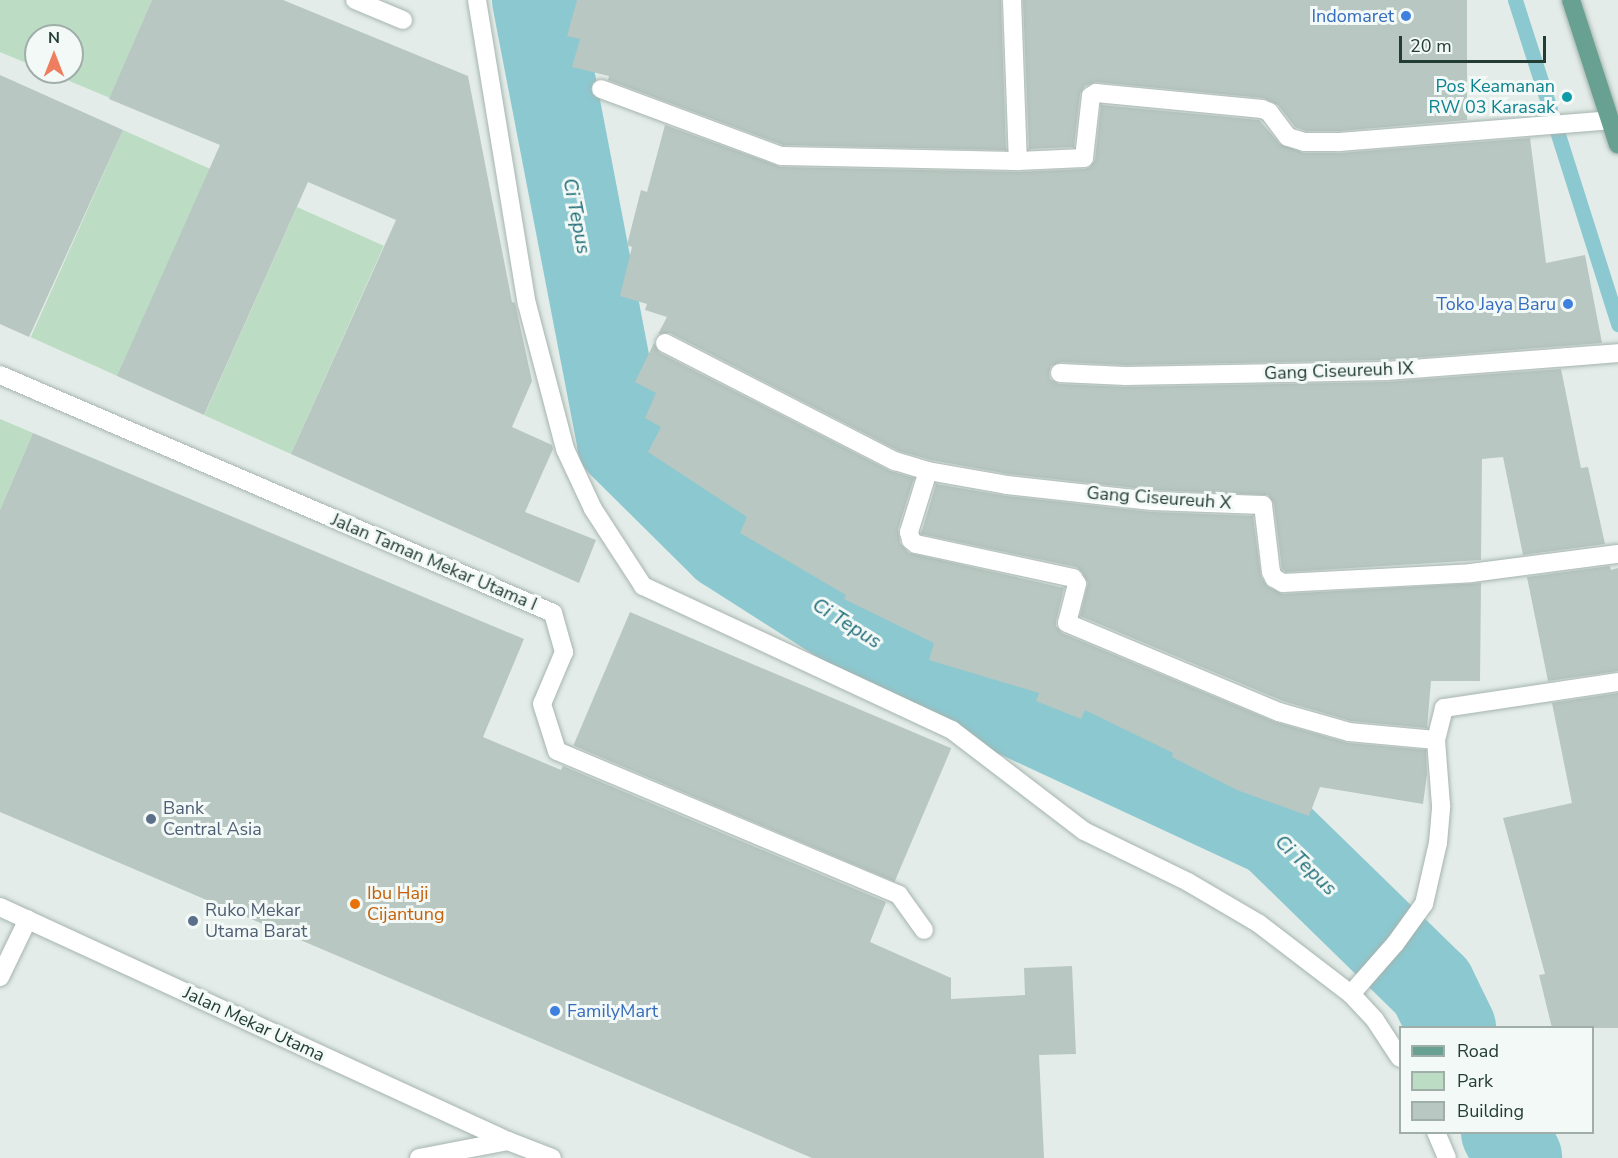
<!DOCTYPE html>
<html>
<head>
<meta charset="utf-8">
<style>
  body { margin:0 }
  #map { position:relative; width:1618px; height:1158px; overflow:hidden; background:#e3ece8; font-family:"Nunito Sans",sans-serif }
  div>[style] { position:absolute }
  .green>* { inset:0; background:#bcddc4; transform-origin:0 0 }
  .stream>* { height:15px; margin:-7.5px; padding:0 7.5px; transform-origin:7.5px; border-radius:7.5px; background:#8cc8d0 }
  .river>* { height:88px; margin:-44px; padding:0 44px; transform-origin:44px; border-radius:44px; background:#8cc8d0 }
  .building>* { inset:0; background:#b8c7c1; transform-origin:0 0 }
  .roads { filter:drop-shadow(0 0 2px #a6b4af) drop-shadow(0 0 2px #a6b4af) }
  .street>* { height:18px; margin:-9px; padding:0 9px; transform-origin:9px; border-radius:9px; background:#fff }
  .secondary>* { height:18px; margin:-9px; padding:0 9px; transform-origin:9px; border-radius:9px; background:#fff }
  .primary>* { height:18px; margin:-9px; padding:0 9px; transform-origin:9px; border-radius:9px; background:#68a191 }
  .dots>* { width:16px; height:16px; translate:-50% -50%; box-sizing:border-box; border:3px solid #f3f9f6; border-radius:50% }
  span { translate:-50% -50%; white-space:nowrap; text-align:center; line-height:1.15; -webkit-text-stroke:6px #f3f9f6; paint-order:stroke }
  .shop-label { font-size:18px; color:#366cbe }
  .right { translate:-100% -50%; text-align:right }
  .left { translate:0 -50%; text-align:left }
  .culture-label { font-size:18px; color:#0d838f }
  .street-label { font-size:18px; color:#233d35 }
  .service-label { font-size:18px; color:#4e5e75 }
  .food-label { font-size:18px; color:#c56008 }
  .water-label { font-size:20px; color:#1e6c78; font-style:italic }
  .legend { position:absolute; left:1399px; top:1026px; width:195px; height:108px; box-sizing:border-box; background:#f3f9f6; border:2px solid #a0aea9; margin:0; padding:8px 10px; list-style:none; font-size:18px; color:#233d35 }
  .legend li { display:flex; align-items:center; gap:12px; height:30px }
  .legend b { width:30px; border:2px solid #a0aea9 }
  .north { position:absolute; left:24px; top:24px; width:60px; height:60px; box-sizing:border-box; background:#f3f9f6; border:2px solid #a0aea9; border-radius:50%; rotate:0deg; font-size:16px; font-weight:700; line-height:24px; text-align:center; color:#233d35 }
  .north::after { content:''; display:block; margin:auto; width:21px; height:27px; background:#ee7e5f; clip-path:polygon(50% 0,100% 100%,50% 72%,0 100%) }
  .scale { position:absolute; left:1399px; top:36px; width:147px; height:27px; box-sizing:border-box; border:3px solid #233d35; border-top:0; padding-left:8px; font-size:18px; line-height:21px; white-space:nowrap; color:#233d35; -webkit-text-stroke:4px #f3f9f6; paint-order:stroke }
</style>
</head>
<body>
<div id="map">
  <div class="green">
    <div style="clip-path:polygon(0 0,152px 0,110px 98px,48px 72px,72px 72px,72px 36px,36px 36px,36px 67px,0 52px)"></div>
    <div style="left:123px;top:130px;width:95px;height:227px;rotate:24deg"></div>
    <div style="left:297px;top:207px;width:95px;height:228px;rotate:24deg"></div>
    <div style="clip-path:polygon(0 419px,33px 433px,0 510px)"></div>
  </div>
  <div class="stream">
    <div style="left:1515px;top:0;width:114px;rotate:72.2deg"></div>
    <div style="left:1556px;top:128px;width:206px;rotate:72.4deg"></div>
  </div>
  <div class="river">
    <div style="left:536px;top:0;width:451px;rotate:79.1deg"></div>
    <div style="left:621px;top:443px;width:146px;rotate:44.7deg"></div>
    <div style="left:725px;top:546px;width:219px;rotate:32.5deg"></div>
    <div style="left:910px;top:664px;width:401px;rotate:24.9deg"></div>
    <div style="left:1274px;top:833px;width:221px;rotate:44.3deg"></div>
    <div style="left:1432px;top:987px;width:46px;rotate:64deg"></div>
    <div style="left:1505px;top:1132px;width:29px;rotate:63deg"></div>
  </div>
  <div class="building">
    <div style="clip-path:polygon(152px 0,283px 0,468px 76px,512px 302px,515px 303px,532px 381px,512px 427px,552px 445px,553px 449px,525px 512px,596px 540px,579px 583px,291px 454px,396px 220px,308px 182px,204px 415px,117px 376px,220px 145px,109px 99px)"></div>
    <div style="clip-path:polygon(577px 0,1001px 0,1006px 150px,783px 145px,608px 80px,609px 76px,572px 67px,580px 39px,567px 36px)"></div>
    <div style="clip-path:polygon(1023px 0,1467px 0,1467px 120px,1339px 131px,1306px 131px,1295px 127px,1278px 105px,1263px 98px,1096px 82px,1085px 86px,1080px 94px,1074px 147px,1029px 149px)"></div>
    <div style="clip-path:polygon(0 75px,123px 130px,29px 337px,0 324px)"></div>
    <div style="clip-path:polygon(1101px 105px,1259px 120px,1280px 144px,1304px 153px,1340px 153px,1530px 138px,1546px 263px,1585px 255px,1602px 343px,1385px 360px,1126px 365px,1061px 362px,1051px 366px,1049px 373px,1050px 379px,1059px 384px,1126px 387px,1386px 382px,1561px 369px,1581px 468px,1588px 467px,1605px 544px,1523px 555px,1503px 457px,1482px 459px,1481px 560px,1286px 572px,1282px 569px,1274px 504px,1268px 495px,1153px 490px,1009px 474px,931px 460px,899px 451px,670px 333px,658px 334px,667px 317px,645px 310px,647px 304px,620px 296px,632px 247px,627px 245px,641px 190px,647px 192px,665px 125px,781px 167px,1018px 172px,1085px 169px,1090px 167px,1095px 160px)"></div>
    <div style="clip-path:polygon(654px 343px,660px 353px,890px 471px,914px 478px,898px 529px,900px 543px,909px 553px,1064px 588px,1056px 621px,1056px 626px,1062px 633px,1275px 722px,1348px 743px,1426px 750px,1427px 774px,1423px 804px,1320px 787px,1309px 816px,1237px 790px,1172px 757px,1173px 753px,1085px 710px,1081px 719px,1036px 701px,1039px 693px,929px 660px,934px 643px,844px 599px,846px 595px,740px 533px,747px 517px,648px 452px,661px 427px,645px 418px,656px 393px,635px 382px)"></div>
    <div style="clip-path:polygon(33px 433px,524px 639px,483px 737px,561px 770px,563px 766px,886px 902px,870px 942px,951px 978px,951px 999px,1025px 995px,1024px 968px,1072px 966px,1076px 1054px,1039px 1055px,1044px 1158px,812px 1158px,0 812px,0 510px)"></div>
    <div style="clip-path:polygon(936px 484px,1006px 496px,1151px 512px,1253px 516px,1261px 577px,1268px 587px,1283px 594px,1481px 583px,1480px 681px,1431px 681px,1427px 728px,1351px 721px,1283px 701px,1080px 616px,1088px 583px,1082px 572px,1076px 567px,921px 534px)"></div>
    <div style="clip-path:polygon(1610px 566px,1611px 570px,1618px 568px,1618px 671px,1548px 681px,1527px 577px)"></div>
    <div style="left:630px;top:612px;width:349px;height:145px;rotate:23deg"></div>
    <div style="clip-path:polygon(1618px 693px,1618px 1028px,1552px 1028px,1539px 975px,1545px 974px,1503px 818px,1572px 803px,1552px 703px)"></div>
  </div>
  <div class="roads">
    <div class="street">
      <div style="left:355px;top:0;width:52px;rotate:22.6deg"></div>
      <div style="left:477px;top:0;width:308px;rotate:80.7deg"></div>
      <div style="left:527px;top:304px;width:150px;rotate:75.3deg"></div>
      <div style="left:565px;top:449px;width:66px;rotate:65deg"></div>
      <div style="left:593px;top:509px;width:92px;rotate:57deg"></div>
      <div style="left:643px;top:586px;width:341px;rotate:25deg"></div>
      <div style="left:952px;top:730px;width:166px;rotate:37.4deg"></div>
      <div style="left:1084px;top:831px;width:116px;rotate:26.1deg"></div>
      <div style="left:1188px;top:882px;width:81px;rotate:30.4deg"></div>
      <div style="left:1258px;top:923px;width:117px;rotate:37.4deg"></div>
      <div style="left:1351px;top:994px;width:35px;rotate:47deg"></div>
      <div style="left:1375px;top:1020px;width:45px;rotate:56.7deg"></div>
      <div style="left:1012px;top:0;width:161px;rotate:87.9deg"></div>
      <div style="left:1018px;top:161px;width:66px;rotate:-2.6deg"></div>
      <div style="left:1084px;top:158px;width:62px;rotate:-83.6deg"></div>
      <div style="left:1091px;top:96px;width:6px;rotate:-31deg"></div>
      <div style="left:1096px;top:93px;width:167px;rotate:5.5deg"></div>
      <div style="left:1262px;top:109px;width:8px;rotate:23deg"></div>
      <div style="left:1269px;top:112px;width:31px;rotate:53deg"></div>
      <div style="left:1288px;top:137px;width:17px;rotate:17deg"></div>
      <div style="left:1304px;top:142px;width:35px"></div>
      <div style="left:1339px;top:142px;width:272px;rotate:-4.6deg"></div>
      <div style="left:601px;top:89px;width:192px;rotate:20.4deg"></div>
      <div style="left:781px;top:156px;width:237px;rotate:1.2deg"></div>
      <div style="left:665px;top:343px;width:259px;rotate:27.2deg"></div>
      <div style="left:895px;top:461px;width:34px;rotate:17deg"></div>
      <div style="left:928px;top:471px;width:80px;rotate:10deg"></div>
      <div style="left:1007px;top:485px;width:146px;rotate:6.3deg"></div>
      <div style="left:1152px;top:501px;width:111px;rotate:2.1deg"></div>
      <div style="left:1263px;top:505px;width:67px;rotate:83.2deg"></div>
      <div style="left:1271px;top:572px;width:7px;rotate:63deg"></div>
      <div style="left:1274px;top:578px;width:10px;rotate:29deg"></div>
      <div style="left:1283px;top:583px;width:188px;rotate:-3deg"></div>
      <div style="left:1471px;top:573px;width:148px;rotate:-7.4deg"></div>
      <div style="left:1060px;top:373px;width:66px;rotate:2.6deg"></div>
      <div style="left:1126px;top:376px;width:260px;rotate:-1.1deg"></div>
      <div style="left:1386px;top:371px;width:233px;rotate:-4.4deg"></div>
      <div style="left:0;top:375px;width:602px;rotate:23.29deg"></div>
      <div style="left:553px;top:613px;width:41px;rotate:74.2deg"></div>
      <div style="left:564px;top:652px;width:56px;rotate:112.9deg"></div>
      <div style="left:542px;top:704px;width:49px;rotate:72.3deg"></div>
      <div style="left:557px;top:751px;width:371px;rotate:22.8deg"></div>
      <div style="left:899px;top:895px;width:43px;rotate:54.5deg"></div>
      <div style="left:928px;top:471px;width:64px;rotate:107.3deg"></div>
      <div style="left:909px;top:532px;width:8px;rotate:76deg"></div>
      <div style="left:911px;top:540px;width:6px;rotate:39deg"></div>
      <div style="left:916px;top:544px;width:161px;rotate:12.2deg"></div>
      <div style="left:1073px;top:578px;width:7px;rotate:56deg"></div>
      <div style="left:1077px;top:584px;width:40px;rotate:104.4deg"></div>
      <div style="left:1067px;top:623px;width:230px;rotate:22.8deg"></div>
      <div style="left:1279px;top:712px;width:73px;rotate:15.9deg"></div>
      <div style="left:1349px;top:732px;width:87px;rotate:5.3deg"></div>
      <div style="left:1351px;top:994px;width:67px;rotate:-48.7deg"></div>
      <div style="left:1395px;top:944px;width:49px;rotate:-54.1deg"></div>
      <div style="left:1424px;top:904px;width:63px;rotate:-77.1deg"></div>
      <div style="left:1438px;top:843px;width:38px;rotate:-85deg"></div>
      <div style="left:1441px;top:805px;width:65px;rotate:-94.4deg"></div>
      <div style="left:1436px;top:740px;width:33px;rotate:-76deg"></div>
      <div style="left:1444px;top:708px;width:176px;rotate:-8.5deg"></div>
      <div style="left:1436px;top:1132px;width:28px;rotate:67deg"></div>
    </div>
    <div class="secondary">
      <div style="left:0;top:907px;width:559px;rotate:24.73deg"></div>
      <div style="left:508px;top:1141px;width:47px;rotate:21.1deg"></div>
      <div style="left:0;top:977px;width:64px;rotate:-64.2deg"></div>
      <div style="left:419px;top:1158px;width:91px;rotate:-10.8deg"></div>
    </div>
    <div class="primary">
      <div style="left:1571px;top:0;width:152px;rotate:72deg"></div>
    </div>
  </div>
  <div class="dots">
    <div style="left:1406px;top:16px;background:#3f7fe0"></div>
    <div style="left:1567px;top:97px;background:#0f9aa8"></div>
    <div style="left:1568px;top:304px;background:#3f7fe0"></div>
    <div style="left:151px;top:819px;background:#5c6f8a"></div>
    <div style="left:355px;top:904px;background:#e8710a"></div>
    <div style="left:193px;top:921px;background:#5c6f8a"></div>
    <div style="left:555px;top:1011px;background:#3f7fe0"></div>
  </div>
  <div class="shop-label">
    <span class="right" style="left:1394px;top:16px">Indomaret</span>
    <span class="right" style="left:1556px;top:304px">Toko Jaya Baru</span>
    <span class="left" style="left:567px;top:1011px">FamilyMart</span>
  </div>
  <div class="culture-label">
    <span class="right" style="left:1555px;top:97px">Pos Keamanan<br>RW 03 Karasak</span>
  </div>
  <div class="street-label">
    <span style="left:1339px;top:371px;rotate:-2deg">Gang Ciseureuh IX</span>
    <span style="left:1159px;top:498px;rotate:4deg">Gang Ciseureuh X</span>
    <span style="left:434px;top:562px;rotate:23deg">Jalan Taman Mekar Utama I</span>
    <span style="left:254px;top:1024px;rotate:25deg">Jalan Mekar Utama</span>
  </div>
  <div class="service-label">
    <span class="left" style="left:163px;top:819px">Bank<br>Central Asia</span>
    <span class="left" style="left:205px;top:921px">Ruko Mekar<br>Utama Barat</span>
  </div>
  <div class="food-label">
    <span class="left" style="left:367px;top:904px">Ibu Haji<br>Cijantung</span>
  </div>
  <div class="water-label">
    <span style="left:577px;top:216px;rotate:79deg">Ci Tepus</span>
    <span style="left:847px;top:623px;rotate:32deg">Ci Tepus</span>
    <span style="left:1306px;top:865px;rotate:44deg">Ci Tepus</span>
  </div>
  <ul class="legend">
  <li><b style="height:8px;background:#68a191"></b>Road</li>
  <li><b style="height:16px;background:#bcddc4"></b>Park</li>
  <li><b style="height:16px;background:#b8c7c1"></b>Building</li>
  </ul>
  <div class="north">N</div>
  <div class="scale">20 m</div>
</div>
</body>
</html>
